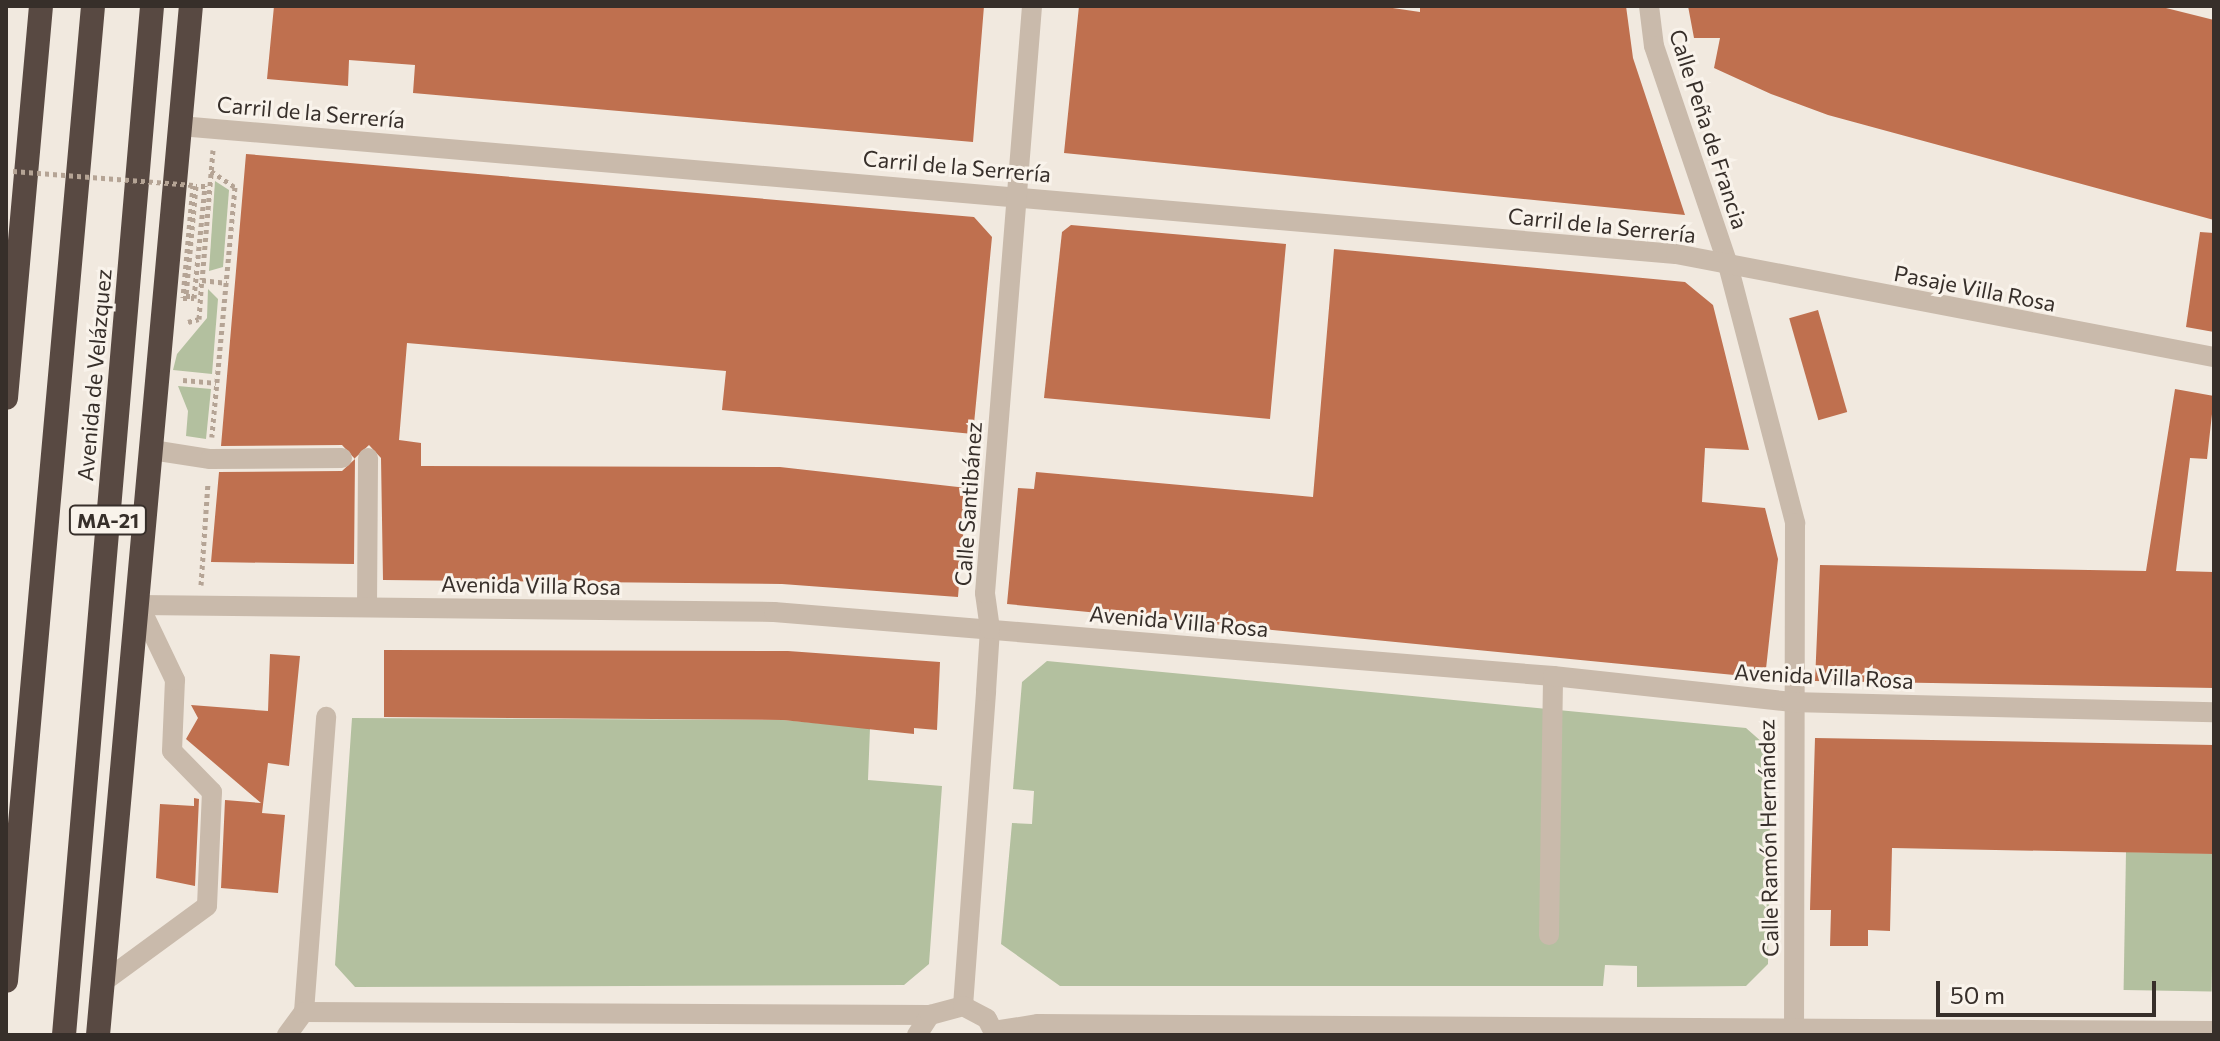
<!DOCTYPE html>
<html>
<head>
<meta charset="utf-8">
<style>
  body { margin:0 }
  #map { position:relative; width:2220px; height:1041px; overflow:hidden; background:#f1e9df; font-family:Commissioner,sans-serif }
  div>[style] { position:absolute }
  .green>* { inset:0; background:#b3c09f; transform-origin:0 0 }
  .building>* { inset:0; background:#bf704f; transform-origin:0 0 }
  .path>* { height:5px; margin-top:-2.5px; transform-origin:0; background:repeating-linear-gradient(90deg,#b5a495 0 4px,transparent 0 8px) }
  .minor>* { height:20px; margin:-10px; padding:0 10px; transform-origin:10px; border-radius:10px; background:#c9baab }
  .highway>* { height:24px; margin:-12px; padding:0 12px; transform-origin:12px; border-radius:12px; background:#584942 }
  .path-bridge>* { height:5px; margin-top:-2.5px; transform-origin:0; background:repeating-linear-gradient(90deg,#b5a495 0 4px,transparent 0 8px) }
  span { translate:-50% -50%; white-space:nowrap; text-align:center; line-height:1.15; -webkit-text-stroke:6px #f9f3eb; paint-order:stroke }
  .shield-label span { padding:2px 6px; background:#f9f3eb; border:2px solid; border-radius:6px; -webkit-text-stroke-width:0 }
  .shield-label { font-size:20px; color:#372f2a; font-weight:700 }
  .street-label { font-size:22px; color:#372f2a }
  .frame { position:absolute; inset:0; border:8px solid #372f2a; pointer-events:none }
  .scale { position:absolute; left:1936px; top:981px; width:220px; height:36px; box-sizing:border-box; border:4px solid #372f2a; border-top:0; padding-left:10px; font-size:24px; line-height:28px; white-space:nowrap; color:#372f2a; -webkit-text-stroke:6px #f9f3eb; paint-order:stroke }
</style>
</head>
<body>
<div id="map">
  <div class="green">
    <div style="clip-path:polygon(215px 181px,229px 190px,223px 267px,209px 271px)"></div>
    <div style="clip-path:polygon(208px 289px,218px 299px,212px 374px,173px 370px,177px 354px,207px 318px)"></div>
    <div style="clip-path:polygon(178px 386px,211px 389px,206px 439px,186px 436px,188px 411px)"></div>
    <div style="clip-path:polygon(1047px 661px,1746px 728px,1771px 750px,1768px 964px,1746px 986px,1637px 987px,1637px 966px,1605px 965px,1603px 986px,1060px 986px,1001px 944px,1012px 823px,1032px 824px,1034px 791px,1013px 789px,1022px 682px)"></div>
    <div style="clip-path:polygon(352px 718px,783px 720px,870px 728px,868px 780px,942px 786px,929px 964px,904px 985px,355px 987px,335px 965px)"></div>
    <div style="left:2126px;top:852px;width:88px;height:138px;rotate:1deg"></div>
  </div>
  <div class="building">
    <div style="clip-path:polygon(274px 6px,984px 6px,973px 142px,413px 93px,415px 65px,349px 60px,348px 86px,267px 79px)"></div>
    <div style="clip-path:polygon(1079px 6px,1379px 6px,1420px 12px,1420px 6px,1626px 6px,1633px 58px,1685px 215px,1064px 153px)"></div>
    <div style="clip-path:polygon(1688px 6px,2158px 6px,2214px 20px,2214px 220px,1828px 115px,1771px 94px,1714px 68px,1720px 38px,1694px 38px)"></div>
    <div style="clip-path:polygon(246px 154px,974px 217px,992px 237px,973px 434px,722px 410px,726px 371px,407px 343px,399px 440px,421px 443px,421px 466px,780px 467px,967px 488px,958px 597px,782px 584px,383px 580px,381px 458px,369px 445px,355px 458px,354px 564px,211px 562px,219px 472px,342px 471px,355px 459px,342px 445px,221px 446px)"></div>
    <div style="clip-path:polygon(1071px 225px,1286px 244px,1270px 419px,1044px 398px,1062px 232px)"></div>
    <div style="clip-path:polygon(2200px 232px,2214px 233px,2214px 332px,2186px 327px)"></div>
    <div style="clip-path:polygon(1334px 249px,1685px 282px,1713px 305px,1749px 450px,1705px 448px,1702px 502px,1765px 508px,1778px 559px,1765px 678px,1007px 604px,1018px 488px,1034px 489px,1036px 472px,1313px 497px)"></div>
    <div style="left:1818px;top:310px;width:106px;height:30px;rotate:74deg"></div>
    <div style="clip-path:polygon(2175px 389px,2214px 396px,2207px 459px,2190px 458px,2176px 571px,2214px 572px,2214px 688px,1815px 681px,1820px 565px,2146px 571px)"></div>
    <div style="clip-path:polygon(384px 650px,788px 651px,940px 662px,937px 730px,914px 728px,914px 734px,783px 720px,384px 717px)"></div>
    <div style="clip-path:polygon(270px 654px,300px 656px,289px 766px,268px 763px,262px 813px,285px 815px,278px 893px,221px 888px,225px 800px,261px 803px,186px 739px,198px 718px,191px 705px,268px 711px)"></div>
    <div style="clip-path:polygon(1815px 738px,2214px 745px,2214px 854px,1892px 848px,1890px 931px,1868px 930px,1868px 946px,1830px 946px,1831px 910px,1810px 910px)"></div>
    <div style="clip-path:polygon(194px 798px,199px 799px,195px 886px,156px 878px,160px 804px,194px 806px)"></div>
  </div>
  <div class="path">
    <div style="left:213px;top:150px;width:130px;rotate:94.8deg"></div>
    <div style="left:202px;top:280px;width:25px;rotate:7deg"></div>
    <div style="left:211px;top:171px;width:29px;rotate:34deg"></div>
    <div style="left:235px;top:187px;width:251px;rotate:95.3deg"></div>
    <div style="left:188px;top:322px;width:11px;rotate:-15deg"></div>
    <div style="left:199px;top:319px;width:39px;rotate:-86deg"></div>
    <div style="left:183px;top:380px;width:33px;rotate:5deg"></div>
    <div style="left:201px;top:585px;width:102px;rotate:-86.1deg"></div>
  </div>
  <div class="minor">
    <div style="left:1649px;top:6px;width:40px;rotate:82.9deg"></div>
    <div style="left:1654px;top:46px;width:231px;rotate:71.3deg"></div>
    <div style="left:1728px;top:265px;width:267px;rotate:75.4deg"></div>
    <div style="left:1795px;top:523px;width:512px;rotate:90.11deg"></div>
    <div style="left:180px;top:126px;width:1501px;rotate:4.89deg"></div>
    <div style="left:1676px;top:254px;width:548px;rotate:10.84deg"></div>
    <div style="left:152px;top:450px;width:59px;rotate:8.8deg"></div>
    <div style="left:210px;top:459px;width:132px;rotate:-0.4deg"></div>
    <div style="left:367px;top:607px;width:149px;rotate:-89.6deg"></div>
    <div style="left:1549px;top:935px;width:259px;rotate:-89.1deg"></div>
    <div style="left:106px;top:980px;width:125px;rotate:-36.2deg"></div>
    <div style="left:207px;top:906px;width:114px;rotate:-87.5deg"></div>
    <div style="left:212px;top:792px;width:57px;rotate:-134.3deg"></div>
    <div style="left:172px;top:751px;width:71px;rotate:-87.6deg"></div>
    <div style="left:175px;top:680px;width:83px;rotate:-115.6deg"></div>
    <div style="left:139px;top:605px;width:635px;rotate:0.63deg"></div>
    <div style="left:774px;top:612px;width:782px;rotate:4.7deg"></div>
    <div style="left:1553px;top:676px;width:239px;rotate:6.2deg"></div>
    <div style="left:1791px;top:702px;width:423px;rotate:1.4deg"></div>
    <div style="left:963px;top:1006px;width:316px;rotate:-85.8deg"></div>
    <div style="left:986px;top:691px;width:62px;rotate:-86.3deg"></div>
    <div style="left:990px;top:629px;width:36px;rotate:-98deg"></div>
    <div style="left:985px;top:593px;width:589px;rotate:-85.42deg"></div>
    <div style="left:304px;top:1012px;width:296px;rotate:-85.7deg"></div>
    <div style="left:994px;top:1031px;width:45px;rotate:-9deg"></div>
    <div style="left:1038px;top:1024px;width:1176px;rotate:0.34deg"></div>
    <div style="left:287px;top:1035px;width:29px;rotate:-54deg"></div>
    <div style="left:304px;top:1012px;width:626px;rotate:0.27deg"></div>
    <div style="left:917px;top:1035px;width:24px;rotate:-57deg"></div>
    <div style="left:930px;top:1015px;width:34px;rotate:-15deg"></div>
    <div style="left:963px;top:1006px;width:27px;rotate:28deg"></div>
    <div style="left:987px;top:1019px;width:18px;rotate:63deg"></div>
  </div>
  <div class="highway">
    <div style="left:6px;top:398px;width:394px;rotate:-84.9deg"></div>
    <div style="left:6px;top:981px;width:979px;rotate:-84.9deg"></div>
    <div style="left:64px;top:1035px;width:1033px;rotate:-85.11deg"></div>
    <div style="left:98px;top:1035px;width:1033px;rotate:-84.84deg"></div>
  </div>
  <div class="path-bridge">
    <div style="left:13px;top:171px;width:181px;rotate:4.4deg"></div>
    <div style="left:193px;top:185px;width:113px;rotate:95.1deg"></div>
    <div style="left:183px;top:298px;width:11px"></div>
    <div style="left:194px;top:298px;width:113px;rotate:-84.4deg"></div>
    <div style="left:205px;top:186px;width:9px;rotate:180deg"></div>
    <div style="left:196px;top:186px;width:110px;rotate:95.2deg"></div>
    <div style="left:186px;top:296px;width:6px"></div>
  </div>
  <div class="shield-label">
    <span style="left:108px;top:520px">MA-21</span>
  </div>
  <div class="street-label">
    <span style="left:311px;top:112px;rotate:5deg">Carril de la Serrería</span>
    <span style="left:1709px;top:129px;rotate:72deg">Calle Peña de Francia</span>
    <span style="left:957px;top:166px;rotate:5deg">Carril de la Serrería</span>
    <span style="left:1602px;top:225px;rotate:6deg">Carril de la Serrería</span>
    <span style="left:1975px;top:288px;rotate:11deg">Pasaje Villa Rosa</span>
    <span style="left:94px;top:375px;rotate:-85deg">Avenida de Velázquez</span>
    <span style="left:968px;top:504px;rotate:-86deg">Calle Santibánez</span>
    <span style="left:531px;top:585px;rotate:1deg">Avenida Villa Rosa</span>
    <span style="left:1179px;top:621px;rotate:5deg">Avenida Villa Rosa</span>
    <span style="left:1824px;top:676px;rotate:3deg">Avenida Villa Rosa</span>
    <span style="left:1768px;top:838px;rotate:-91deg">Calle Ramón Hernández</span>
  </div>
  <div class="frame"></div>
  <div class="scale">50 m</div>
</div>
</body>
</html>
